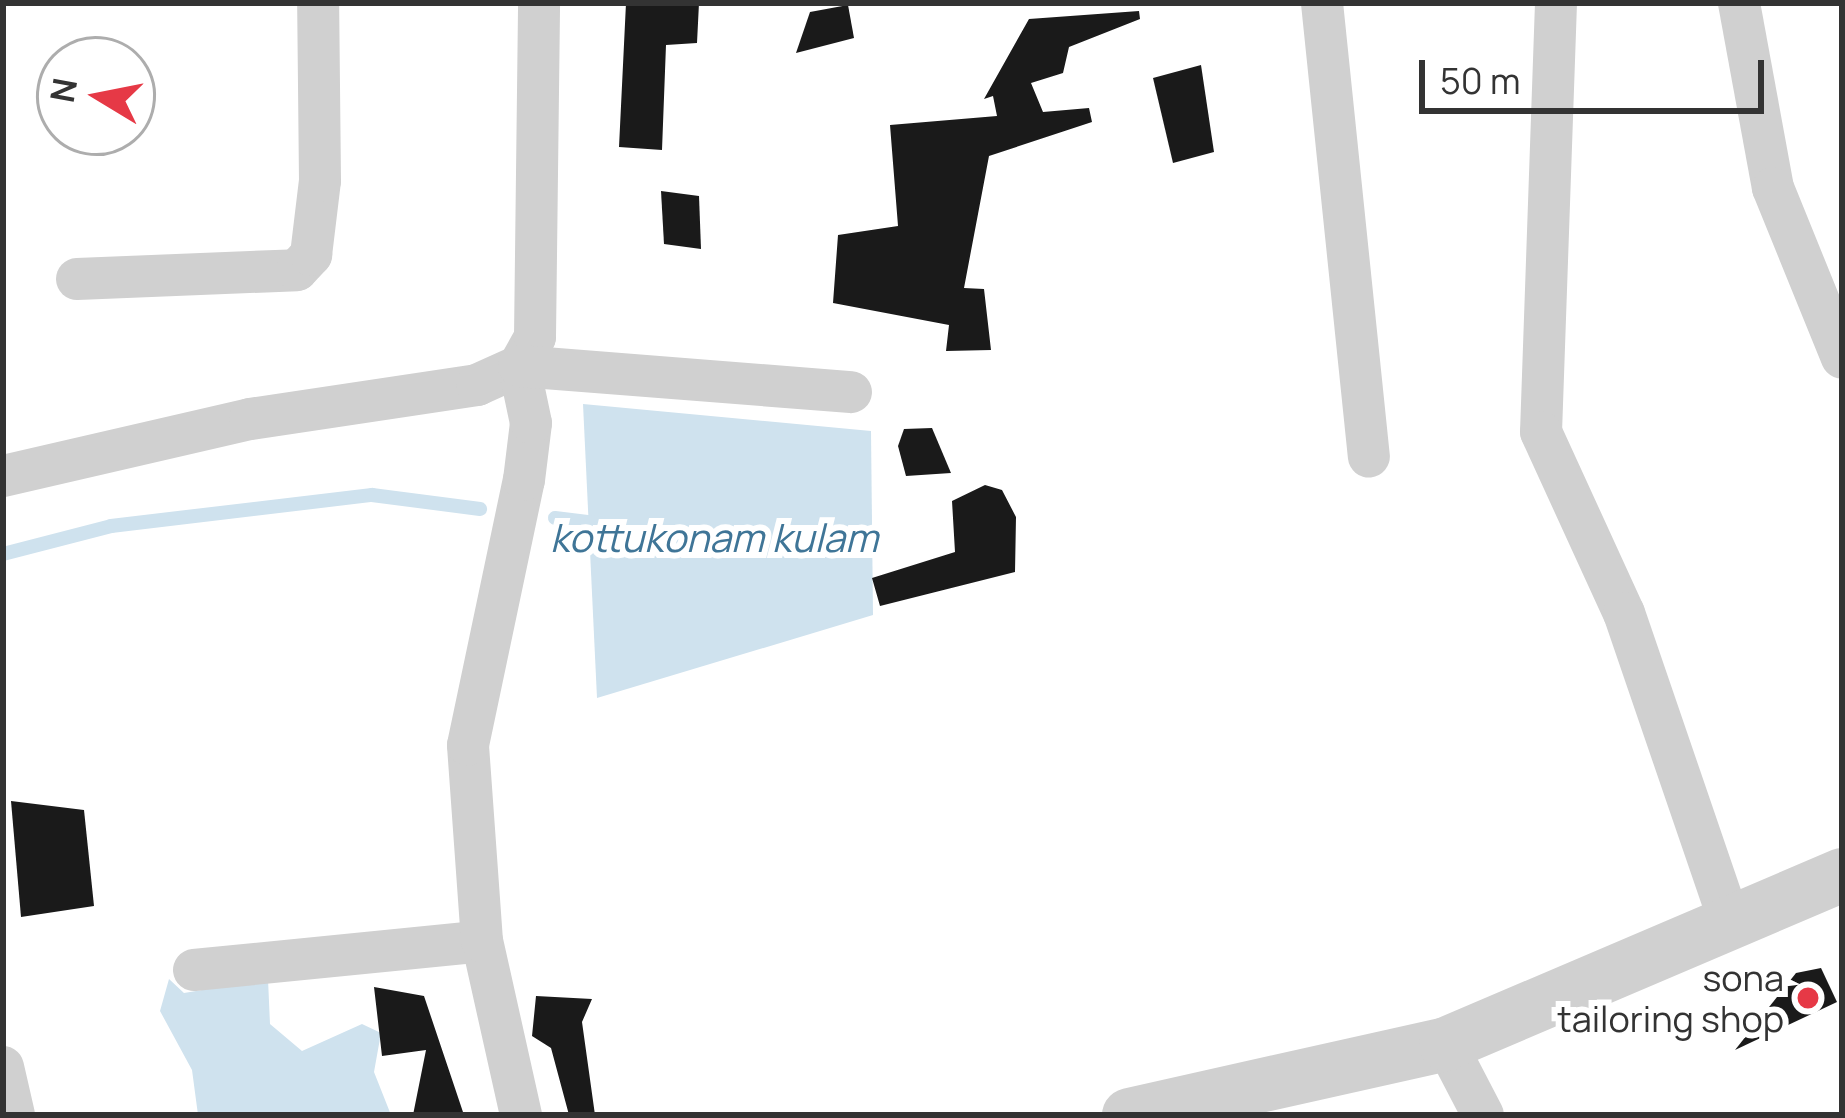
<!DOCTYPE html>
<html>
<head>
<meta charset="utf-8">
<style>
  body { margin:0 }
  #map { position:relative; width:1845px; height:1118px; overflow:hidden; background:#fff; font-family:Manrope,sans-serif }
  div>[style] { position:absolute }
  .water>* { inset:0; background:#cfe2ee }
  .stream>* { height:14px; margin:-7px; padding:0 7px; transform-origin:7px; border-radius:7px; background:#cfe2ee }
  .building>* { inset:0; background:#1a1a1a }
  .minor>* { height:42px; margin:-21px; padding:0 21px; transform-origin:21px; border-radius:21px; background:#d0d0d0 }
  .tertiary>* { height:54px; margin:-27px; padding:0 27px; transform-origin:27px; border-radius:27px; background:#d0d0d0 }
  .dots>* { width:33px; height:33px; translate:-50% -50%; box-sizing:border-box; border:6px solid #fff; border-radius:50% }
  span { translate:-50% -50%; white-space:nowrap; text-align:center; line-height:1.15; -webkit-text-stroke:12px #fff; paint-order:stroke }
  .poi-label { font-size:36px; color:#333 }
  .right { translate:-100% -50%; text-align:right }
  .water-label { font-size:39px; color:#3f7597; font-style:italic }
  .frame { position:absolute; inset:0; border:6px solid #333; pointer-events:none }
  .north { position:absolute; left:36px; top:36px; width:120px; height:120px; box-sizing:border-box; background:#fff; border:3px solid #adadad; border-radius:50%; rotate:280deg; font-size:33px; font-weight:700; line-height:48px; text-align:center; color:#333 }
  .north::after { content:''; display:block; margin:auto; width:42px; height:54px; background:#e63946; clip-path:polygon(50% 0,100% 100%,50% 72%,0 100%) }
  .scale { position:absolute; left:1419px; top:60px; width:345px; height:54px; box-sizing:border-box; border:6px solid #333; border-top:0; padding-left:15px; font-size:36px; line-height:42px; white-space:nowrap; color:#333; -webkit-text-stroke:9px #fff; paint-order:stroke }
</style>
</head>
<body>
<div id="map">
  <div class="water">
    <div style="clip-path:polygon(583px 404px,871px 431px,873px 615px,597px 698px)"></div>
    <div style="clip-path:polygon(169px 979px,184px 993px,268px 979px,270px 1024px,302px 1051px,362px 1024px,381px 1033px,374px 1072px,391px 1115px,198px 1115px,192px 1070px,160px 1011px)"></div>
  </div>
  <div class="stream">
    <div style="left:555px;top:518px;width:49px;rotate:7deg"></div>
    <div style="left:3px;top:554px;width:112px;rotate:-14.5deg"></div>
    <div style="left:111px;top:526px;width:263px;rotate:-6.8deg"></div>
    <div style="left:372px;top:495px;width:109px;rotate:7.4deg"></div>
  </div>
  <div class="building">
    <div style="clip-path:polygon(626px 3px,699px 3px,697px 43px,666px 45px,662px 150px,619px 147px)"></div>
    <div style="clip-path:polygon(848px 5px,854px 38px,796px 53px,810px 12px)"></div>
    <div style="clip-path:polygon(1139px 11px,1140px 19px,1069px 47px,1063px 73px,1031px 83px,1043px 112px,1089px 108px,1092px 122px,989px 156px,964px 288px,984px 289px,991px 350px,946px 351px,949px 325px,833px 303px,838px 235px,898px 226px,890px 125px,997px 116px,993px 96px,984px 99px,1029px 19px)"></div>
    <div style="clip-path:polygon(1201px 65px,1214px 152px,1173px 163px,1153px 78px)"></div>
    <div style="clip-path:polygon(661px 191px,699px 196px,701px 249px,664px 244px)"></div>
    <div style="clip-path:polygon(932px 428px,951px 473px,906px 476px,898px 446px,904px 429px)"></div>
    <div style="clip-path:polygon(985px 485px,1002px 490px,1016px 517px,1015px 572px,880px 606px,872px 578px,955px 552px,952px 501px)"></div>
    <div style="clip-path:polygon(11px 801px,84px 810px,94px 906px,21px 917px)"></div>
    <div style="clip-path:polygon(1821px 968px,1837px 1002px,1735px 1050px,1796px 973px)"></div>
    <div style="clip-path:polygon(374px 987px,424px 996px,464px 1115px,413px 1115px,426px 1050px,382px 1056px)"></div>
    <div style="clip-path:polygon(536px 996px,592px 999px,582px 1022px,595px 1115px,569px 1115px,551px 1048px,532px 1036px)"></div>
  </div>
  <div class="minor">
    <div style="left:1322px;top:3px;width:456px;rotate:84.1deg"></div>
    <div style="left:1556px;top:3px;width:429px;rotate:92deg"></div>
    <div style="left:1541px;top:432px;width:199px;rotate:65.4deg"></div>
    <div style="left:1624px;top:613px;width:333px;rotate:71.1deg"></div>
    <div style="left:1739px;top:3px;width:188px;rotate:79.6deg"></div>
    <div style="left:1773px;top:188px;width:183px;rotate:67.9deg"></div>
    <div style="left:77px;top:279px;width:220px;rotate:-2.3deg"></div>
    <div style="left:297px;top:270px;width:21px;rotate:-47deg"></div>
    <div style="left:311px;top:255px;width:75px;rotate:-83.1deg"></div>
    <div style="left:320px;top:181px;width:178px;rotate:-90.6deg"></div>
    <div style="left:3px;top:476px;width:253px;rotate:-13deg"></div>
    <div style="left:250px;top:419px;width:230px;rotate:-8.5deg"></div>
    <div style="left:477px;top:385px;width:46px;rotate:-24.3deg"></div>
    <div style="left:519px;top:366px;width:33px;rotate:-61deg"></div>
    <div style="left:535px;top:337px;width:334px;rotate:-89.3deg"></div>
    <div style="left:194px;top:970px;width:289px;rotate:-5.7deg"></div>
    <div style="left:1446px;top:1044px;width:80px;rotate:62.5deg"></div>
    <div style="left:3px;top:1067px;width:49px;rotate:77.1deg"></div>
    <div style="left:521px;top:1115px;width:178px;rotate:-102.6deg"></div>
    <div style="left:482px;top:941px;width:196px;rotate:-94.1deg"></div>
    <div style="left:468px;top:745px;width:271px;rotate:-78.1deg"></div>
    <div style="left:524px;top:480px;width:57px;rotate:-83deg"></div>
    <div style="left:531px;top:423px;width:58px;rotate:-101.9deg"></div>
    <div style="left:519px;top:366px;width:333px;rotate:4.5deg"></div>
  </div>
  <div class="tertiary">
    <div style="left:1129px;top:1115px;width:325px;rotate:-12.6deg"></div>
    <div style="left:1446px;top:1044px;width:431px;rotate:-23.1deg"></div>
  </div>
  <div class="dots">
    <div style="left:1808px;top:998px;background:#e63946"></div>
  </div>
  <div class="poi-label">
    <span class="right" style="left:1784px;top:998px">sona<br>tailoring shop</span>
  </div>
  <div class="water-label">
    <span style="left:714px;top:537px">kottukonam kulam</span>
  </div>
  <div class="frame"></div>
  <div class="north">N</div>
  <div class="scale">50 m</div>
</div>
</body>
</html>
